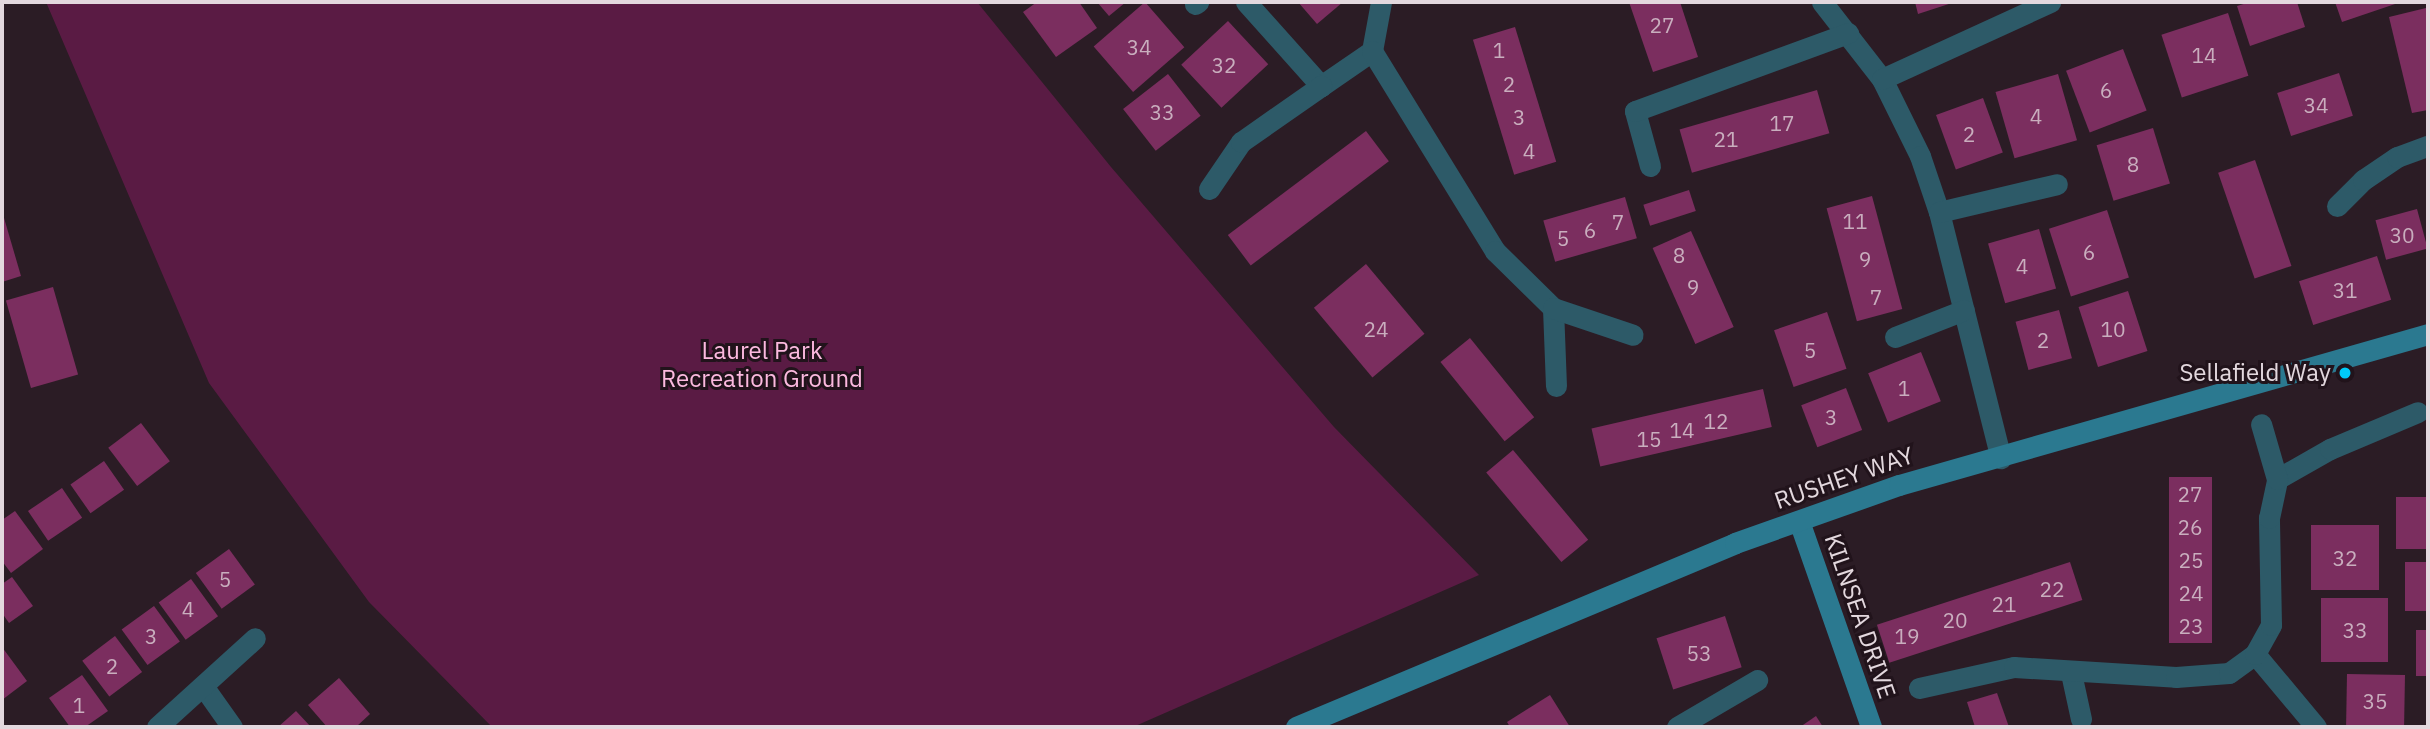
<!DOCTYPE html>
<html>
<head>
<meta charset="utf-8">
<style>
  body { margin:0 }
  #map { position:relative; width:2430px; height:729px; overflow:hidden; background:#2b1c25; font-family:"IBM Plex Sans",sans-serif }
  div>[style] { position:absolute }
  .green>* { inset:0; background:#5a1b44 }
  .building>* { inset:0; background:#7b2e5f; transform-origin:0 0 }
  .street>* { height:21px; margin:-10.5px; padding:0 10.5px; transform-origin:10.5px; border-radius:10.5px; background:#2d5a68 }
  .secondary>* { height:21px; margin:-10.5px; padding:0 10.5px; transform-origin:10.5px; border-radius:10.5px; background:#2b7990 }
  .dots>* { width:19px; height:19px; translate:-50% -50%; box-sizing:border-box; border:4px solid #21131b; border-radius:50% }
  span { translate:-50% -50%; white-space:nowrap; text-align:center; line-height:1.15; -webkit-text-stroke:6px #21131b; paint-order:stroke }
  .number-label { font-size:21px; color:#c9aebe }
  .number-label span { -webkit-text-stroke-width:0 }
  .park-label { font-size:24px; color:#fcb9df }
  .poi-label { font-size:24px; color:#e3d8de }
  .right { translate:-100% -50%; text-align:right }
  .street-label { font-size:24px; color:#e3d8de }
  .frame { position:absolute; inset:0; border:4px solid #e3d8de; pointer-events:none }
</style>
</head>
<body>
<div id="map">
  <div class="green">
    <div style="clip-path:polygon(46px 2px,977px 2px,1111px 167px,1334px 427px,1479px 575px,1133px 727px,492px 727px,369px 602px,209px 383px)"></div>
  </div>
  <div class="building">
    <div style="clip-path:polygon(1037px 2px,1079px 2px,1097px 28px,1056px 57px,1023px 12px)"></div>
    <div style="clip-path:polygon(1097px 2px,1126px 2px,1109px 16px)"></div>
    <div style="left:1145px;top:2px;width:60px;height:68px;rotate:49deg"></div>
    <div style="clip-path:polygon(1298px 2px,1343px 2px,1317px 24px)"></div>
    <div style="clip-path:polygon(1629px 2px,1680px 2px,1698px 57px,1653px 72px)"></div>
    <div style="clip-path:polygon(1915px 2px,1955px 2px,1918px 14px)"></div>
    <div style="clip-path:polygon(2250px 2px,2297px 2px,2305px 27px,2250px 46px,2237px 6px)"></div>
    <div style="clip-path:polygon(2335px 2px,2401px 2px,2342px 22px)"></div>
    <div style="clip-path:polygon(2426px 8px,2428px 110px,2412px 113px,2389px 17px)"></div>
    <div style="left:2228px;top:13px;width:66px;height:70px;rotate:72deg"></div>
    <div style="left:1228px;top:21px;width:59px;height:64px;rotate:47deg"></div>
    <div style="left:1515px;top:27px;width:141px;height:44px;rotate:73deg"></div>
    <div style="left:2123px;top:49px;width:66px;height:61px;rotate:69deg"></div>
    <div style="left:2339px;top:73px;width:45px;height:65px;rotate:72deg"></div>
    <div style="left:1168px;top:74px;width:53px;height:57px;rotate:52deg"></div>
    <div style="left:2058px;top:74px;width:69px;height:65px;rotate:74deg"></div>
    <div style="left:1817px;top:90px;width:45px;height:143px;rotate:74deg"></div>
    <div style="left:1983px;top:98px;width:58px;height:50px;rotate:70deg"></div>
    <div style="left:2153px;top:128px;width:58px;height:59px;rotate:73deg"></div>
    <div style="left:1366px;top:131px;width:38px;height:173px;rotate:53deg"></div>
    <div style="left:2255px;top:160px;width:112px;height:39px;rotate:71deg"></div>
    <div style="left:1689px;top:190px;width:22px;height:48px;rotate:72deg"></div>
    <div style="left:1872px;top:196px;width:117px;height:47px;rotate:75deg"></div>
    <div style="left:1625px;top:197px;width:43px;height:85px;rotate:74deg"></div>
    <div style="left:2417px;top:209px;width:41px;height:43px;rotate:75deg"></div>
    <div style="left:2107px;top:210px;width:71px;height:61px;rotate:72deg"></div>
    <div style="clip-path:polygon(2px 211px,21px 276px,2px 282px)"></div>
    <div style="left:2039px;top:229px;width:62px;height:53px;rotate:74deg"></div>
    <div style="left:1691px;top:231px;width:105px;height:42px;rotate:66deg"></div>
    <div style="left:2377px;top:256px;width:46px;height:82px;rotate:72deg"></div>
    <div style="left:1366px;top:264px;width:91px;height:68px;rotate:50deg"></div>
    <div style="left:53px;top:287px;width:91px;height:49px;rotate:74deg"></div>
    <div style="left:2128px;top:291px;width:63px;height:52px;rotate:72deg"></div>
    <div style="left:2059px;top:310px;width:50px;height:45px;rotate:75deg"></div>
    <div style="left:1827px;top:312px;width:60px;height:56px;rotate:71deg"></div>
    <div style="left:1470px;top:338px;width:102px;height:38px;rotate:51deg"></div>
    <div style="left:1921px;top:352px;width:53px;height:57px;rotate:68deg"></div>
    <div style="left:1846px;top:388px;width:45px;height:48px;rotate:69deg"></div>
    <div style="left:1763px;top:389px;width:39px;height:176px;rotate:77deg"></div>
    <div style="left:141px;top:423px;width:48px;height:41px;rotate:53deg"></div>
    <div style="left:1513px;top:450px;width:117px;height:35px;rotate:50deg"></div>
    <div style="left:104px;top:461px;width:35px;height:41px;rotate:55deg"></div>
    <div style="left:2169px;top:477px;width:43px;height:166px"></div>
    <div style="left:62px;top:488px;width:36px;height:41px;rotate:56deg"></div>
    <div style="left:2396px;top:497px;width:32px;height:52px"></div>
    <div style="clip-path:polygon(15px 511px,43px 549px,11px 573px,2px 561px,2px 520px)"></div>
    <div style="left:2311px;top:525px;width:68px;height:65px"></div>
    <div style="left:229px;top:549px;width:44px;height:41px;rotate:54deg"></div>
    <div style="left:2070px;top:562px;width:40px;height:203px;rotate:72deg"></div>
    <div style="left:2405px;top:562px;width:23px;height:49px"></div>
    <div style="clip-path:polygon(12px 577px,33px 606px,9px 623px,2px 613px,2px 584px)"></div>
    <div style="left:191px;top:579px;width:46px;height:40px;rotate:54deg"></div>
    <div style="left:2321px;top:598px;width:67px;height:64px"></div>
    <div style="left:154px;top:606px;width:44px;height:40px;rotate:54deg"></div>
    <div style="left:1725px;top:616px;width:54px;height:72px;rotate:72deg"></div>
    <div style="left:2416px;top:630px;width:12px;height:46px"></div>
    <div style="left:115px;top:636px;width:45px;height:41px;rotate:53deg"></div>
    <div style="clip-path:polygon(2px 647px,27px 681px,2px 700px)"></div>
    <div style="left:2347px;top:674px;width:58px;height:53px;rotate:1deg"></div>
    <div style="clip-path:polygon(82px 675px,108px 711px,85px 727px,70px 727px,49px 698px)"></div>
    <div style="clip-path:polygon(339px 678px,370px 714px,356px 727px,327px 727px,308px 705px)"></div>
    <div style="clip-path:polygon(1997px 693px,2009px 727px,1975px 727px,1967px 702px)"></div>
    <div style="clip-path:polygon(1550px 695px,1570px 727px,1510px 727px,1507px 722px)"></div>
    <div style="clip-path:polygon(296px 711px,311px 727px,278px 727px)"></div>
    <div style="clip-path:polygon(1816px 716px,1823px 727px,1800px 727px)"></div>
  </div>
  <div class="street">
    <div style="left:1246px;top:2px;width:113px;rotate:48.2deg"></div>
    <div style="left:1321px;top:86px;width:62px;rotate:-34.5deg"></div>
    <div style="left:1381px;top:2px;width:50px;rotate:100.4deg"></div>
    <div style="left:1372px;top:51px;width:235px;rotate:58.4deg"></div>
    <div style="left:1495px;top:251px;width:81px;rotate:44.5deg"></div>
    <div style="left:1553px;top:308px;width:78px;rotate:87.8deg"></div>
    <div style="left:1822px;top:2px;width:98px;rotate:52.1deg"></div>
    <div style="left:1882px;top:79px;width:86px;rotate:63.7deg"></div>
    <div style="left:1920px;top:156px;width:59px;rotate:71.3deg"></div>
    <div style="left:1939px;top:212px;width:254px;rotate:75.9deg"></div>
    <div style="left:1195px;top:4px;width:4px;rotate:-34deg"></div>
    <div style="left:1882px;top:79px;width:185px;rotate:-24.6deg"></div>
    <div style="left:1650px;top:166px;width:57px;rotate:-105.3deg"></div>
    <div style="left:1635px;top:111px;width:227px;rotate:-20.1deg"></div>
    <div style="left:1209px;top:189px;width:57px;rotate:-55.8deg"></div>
    <div style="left:1241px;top:142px;width:98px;rotate:-35deg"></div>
    <div style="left:2337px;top:206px;width:37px;rotate:-45deg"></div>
    <div style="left:2363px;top:180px;width:41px;rotate:-34.1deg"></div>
    <div style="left:2397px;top:157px;width:33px;rotate:-20deg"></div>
    <div style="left:1939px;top:212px;width:121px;rotate:-13.3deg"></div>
    <div style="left:1553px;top:308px;width:84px;rotate:18.6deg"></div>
    <div style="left:1895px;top:337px;width:74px;rotate:-21.4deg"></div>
    <div style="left:2277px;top:479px;width:61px;rotate:-29.5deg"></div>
    <div style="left:2330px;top:449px;width:95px;rotate:-22.8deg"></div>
    <div style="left:2255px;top:654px;width:95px;rotate:50.1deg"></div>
    <div style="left:2071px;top:673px;width:47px;rotate:77.7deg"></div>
    <div style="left:203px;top:686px;width:50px;rotate:54.7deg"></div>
    <div style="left:1919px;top:688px;width:97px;rotate:-12.5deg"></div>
    <div style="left:2014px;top:667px;width:162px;rotate:3.5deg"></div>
    <div style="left:2176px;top:677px;width:53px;rotate:-4.3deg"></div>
    <div style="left:2229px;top:673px;width:32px;rotate:-36deg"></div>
    <div style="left:2255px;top:654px;width:33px;rotate:-61deg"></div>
    <div style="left:2271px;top:625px;width:107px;rotate:-91.1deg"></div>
    <div style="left:2269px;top:518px;width:40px;rotate:-78deg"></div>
    <div style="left:2277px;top:479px;width:57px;rotate:-106.2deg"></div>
    <div style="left:157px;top:727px;width:132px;rotate:-42.2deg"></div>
    <div style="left:1677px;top:727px;width:93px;rotate:-30.4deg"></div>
  </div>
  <div class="secondary">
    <div style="left:1799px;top:521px;width:218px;rotate:70.7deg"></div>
    <div style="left:1296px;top:727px;width:476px;rotate:-22.7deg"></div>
    <div style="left:1735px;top:543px;width:174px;rotate:-19.5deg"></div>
    <div style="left:1899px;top:485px;width:550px;rotate:-15.93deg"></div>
  </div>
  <div class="dots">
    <div style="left:2345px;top:373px;background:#00cbf8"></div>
  </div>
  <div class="number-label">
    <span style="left:1662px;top:25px">27</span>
    <span style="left:1139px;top:47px">34</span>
    <span style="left:1499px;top:50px">1</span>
    <span style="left:2204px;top:55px">14</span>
    <span style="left:1224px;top:65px">32</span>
    <span style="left:1509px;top:84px">2</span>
    <span style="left:2106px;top:90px">6</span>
    <span style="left:2316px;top:105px">34</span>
    <span style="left:1162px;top:112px">33</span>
    <span style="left:2036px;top:116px">4</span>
    <span style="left:1519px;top:117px">3</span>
    <span style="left:1782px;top:123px">17</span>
    <span style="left:1969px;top:134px">2</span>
    <span style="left:1726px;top:139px">21</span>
    <span style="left:1529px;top:151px">4</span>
    <span style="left:2133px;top:164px">8</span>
    <span style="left:1855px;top:221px">11</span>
    <span style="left:1618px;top:222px">7</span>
    <span style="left:1590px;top:230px">6</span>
    <span style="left:2402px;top:235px">30</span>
    <span style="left:1563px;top:238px">5</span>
    <span style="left:2089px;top:252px">6</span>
    <span style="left:1679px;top:255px">8</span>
    <span style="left:1865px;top:259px">9</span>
    <span style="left:2022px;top:266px">4</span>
    <span style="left:1693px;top:287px">9</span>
    <span style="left:2345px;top:290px">31</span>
    <span style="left:1876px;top:297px">7</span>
    <span style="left:1376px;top:329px">24</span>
    <span style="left:2113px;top:329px">10</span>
    <span style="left:2043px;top:340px">2</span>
    <span style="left:1810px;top:350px">5</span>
    <span style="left:1904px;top:388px">1</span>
    <span style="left:1831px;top:417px">3</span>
    <span style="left:1716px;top:421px">12</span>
    <span style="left:1682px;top:430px">14</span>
    <span style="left:1649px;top:439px">15</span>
    <span style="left:2190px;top:494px">27</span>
    <span style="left:2190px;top:527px">26</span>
    <span style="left:2345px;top:558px">32</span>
    <span style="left:2191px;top:560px">25</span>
    <span style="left:225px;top:579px">5</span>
    <span style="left:2052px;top:589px">22</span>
    <span style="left:2191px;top:593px">24</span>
    <span style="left:2004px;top:604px">21</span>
    <span style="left:188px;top:609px">4</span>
    <span style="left:1955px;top:620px">20</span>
    <span style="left:2191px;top:626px">23</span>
    <span style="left:2355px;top:630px">33</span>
    <span style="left:151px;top:636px">3</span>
    <span style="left:1907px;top:636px">19</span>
    <span style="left:1699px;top:653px">53</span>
    <span style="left:112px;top:666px">2</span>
    <span style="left:2375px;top:701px">35</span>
    <span style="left:79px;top:705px">1</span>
  </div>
  <div class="park-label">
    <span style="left:762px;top:365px">Laurel Park<br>Recreation Ground</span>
  </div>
  <div class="poi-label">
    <span class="right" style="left:2331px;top:373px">Sellafield Way</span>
  </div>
  <div class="street-label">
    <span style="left:1844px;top:478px;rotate:-19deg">RUSHEY WAY</span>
    <span style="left:1860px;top:616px;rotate:71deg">KILNSEA DRIVE</span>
  </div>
  <div class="frame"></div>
</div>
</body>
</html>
